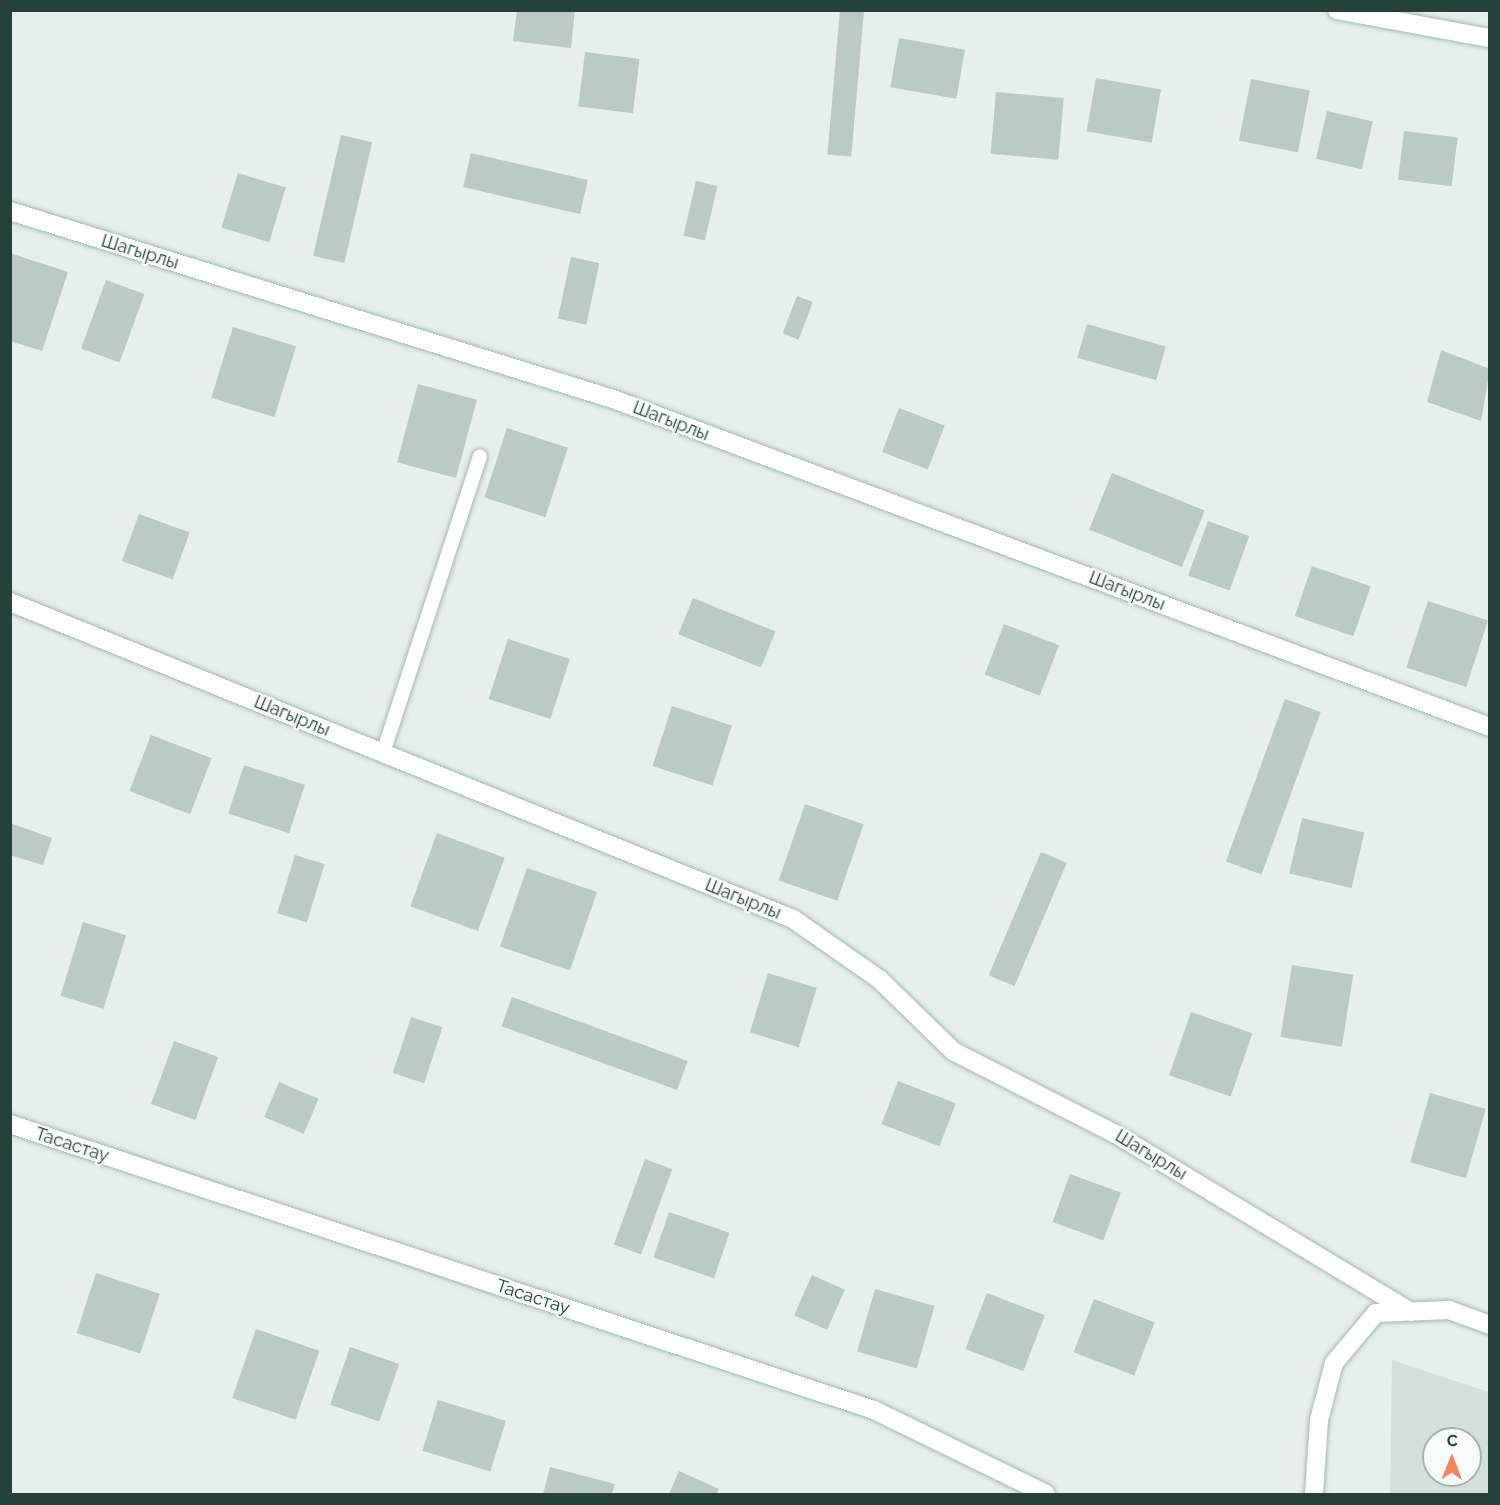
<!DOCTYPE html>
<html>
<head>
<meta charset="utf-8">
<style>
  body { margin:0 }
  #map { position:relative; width:1500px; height:1505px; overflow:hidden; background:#e6efeb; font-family:Raleway,sans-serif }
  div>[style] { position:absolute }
  .built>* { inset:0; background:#d4dfda }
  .building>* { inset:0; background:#bbcac4; transform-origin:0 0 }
  .roads { filter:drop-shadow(0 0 2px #a8b8b2) drop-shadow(0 0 2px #a8b8b2) }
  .service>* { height:14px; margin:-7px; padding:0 7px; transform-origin:7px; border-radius:7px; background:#fff }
  .minor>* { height:18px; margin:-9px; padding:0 9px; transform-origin:9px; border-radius:9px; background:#fff }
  span { translate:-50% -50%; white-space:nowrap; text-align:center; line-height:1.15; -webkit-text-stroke:4.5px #f7fbf9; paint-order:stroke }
  .street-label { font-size:18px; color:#24423a }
  .frame { position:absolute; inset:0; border:12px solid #24423a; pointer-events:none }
  .north { position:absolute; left:1422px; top:1427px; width:60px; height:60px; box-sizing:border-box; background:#f7fbf9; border:2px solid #a3b1ad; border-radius:50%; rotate:1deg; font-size:16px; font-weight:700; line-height:24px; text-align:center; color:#24423a }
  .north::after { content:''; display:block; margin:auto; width:21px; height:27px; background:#f4845f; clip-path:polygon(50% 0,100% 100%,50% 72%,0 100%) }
</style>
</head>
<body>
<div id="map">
  <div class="built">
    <div style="clip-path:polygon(evenodd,1392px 1360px,1489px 1392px,1489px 1494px,1390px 1494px,1392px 1360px,1434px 1439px,1470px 1439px,1470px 1475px,1434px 1475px,1434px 1439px)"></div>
  </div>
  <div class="building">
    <div style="clip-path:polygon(517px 10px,575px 10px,571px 48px,513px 41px)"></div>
    <div style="left:840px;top:10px;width:24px;height:145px;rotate:5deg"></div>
    <div style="left:899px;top:38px;width:67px;height:50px;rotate:10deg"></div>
    <div style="left:585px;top:52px;width:55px;height:55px;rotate:7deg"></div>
    <div style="left:1096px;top:78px;width:66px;height:54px;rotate:10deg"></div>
    <div style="left:1251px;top:79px;width:60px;height:63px;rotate:11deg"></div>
    <div style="left:996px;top:92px;width:68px;height:62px;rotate:5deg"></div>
    <div style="left:1327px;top:111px;width:47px;height:49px;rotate:13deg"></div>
    <div style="left:1404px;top:131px;width:54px;height:49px;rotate:7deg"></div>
    <div style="left:341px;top:135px;width:32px;height:124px;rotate:13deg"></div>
    <div style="left:471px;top:153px;width:120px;height:35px;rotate:13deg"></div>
    <div style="left:238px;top:173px;width:50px;height:57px;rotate:17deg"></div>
    <div style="left:696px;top:181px;width:22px;height:56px;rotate:13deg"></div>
    <div style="clip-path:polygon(10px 253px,68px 272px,42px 351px,10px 341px)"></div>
    <div style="left:571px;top:257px;width:29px;height:63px;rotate:12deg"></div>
    <div style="left:106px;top:280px;width:41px;height:73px;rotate:20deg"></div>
    <div style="left:797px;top:296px;width:17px;height:40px;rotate:21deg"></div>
    <div style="left:1087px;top:324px;width:82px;height:35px;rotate:16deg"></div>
    <div style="left:233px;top:327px;width:66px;height:74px;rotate:17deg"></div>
    <div style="clip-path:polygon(1441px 350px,1490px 369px,1481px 421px,1427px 402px)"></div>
    <div style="left:418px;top:384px;width:61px;height:81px;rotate:15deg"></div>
    <div style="left:899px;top:408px;width:49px;height:47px;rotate:21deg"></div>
    <div style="left:507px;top:428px;width:64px;height:73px;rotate:18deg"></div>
    <div style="left:1112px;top:473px;width:100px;height:61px;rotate:22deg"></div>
    <div style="left:139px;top:514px;width:54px;height:50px;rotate:20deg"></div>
    <div style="left:1208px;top:521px;width:44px;height:58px;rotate:20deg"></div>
    <div style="left:1312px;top:566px;width:62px;height:53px;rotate:19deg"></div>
    <div style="left:693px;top:598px;width:89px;height:39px;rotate:22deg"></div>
    <div style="left:1428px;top:601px;width:63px;height:70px;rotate:18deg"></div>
    <div style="left:1004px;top:624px;width:59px;height:54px;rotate:21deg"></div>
    <div style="left:508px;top:639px;width:65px;height:63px;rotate:18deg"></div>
    <div style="left:1285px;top:699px;width:38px;height:173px;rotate:20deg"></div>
    <div style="left:672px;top:706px;width:63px;height:63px;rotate:18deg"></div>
    <div style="left:151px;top:735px;width:65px;height:60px;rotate:21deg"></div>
    <div style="left:244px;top:765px;width:64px;height:51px;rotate:18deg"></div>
    <div style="left:805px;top:804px;width:62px;height:81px;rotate:19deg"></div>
    <div style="left:1302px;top:818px;width:64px;height:57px;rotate:13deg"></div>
    <div style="clip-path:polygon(10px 823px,52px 838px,43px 865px,10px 855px)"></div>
    <div style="left:437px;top:833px;width:72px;height:78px;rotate:20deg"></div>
    <div style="left:1041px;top:852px;width:28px;height:134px;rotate:23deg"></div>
    <div style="left:295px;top:855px;width:31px;height:61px;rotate:17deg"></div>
    <div style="left:527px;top:868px;width:74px;height:83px;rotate:19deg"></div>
    <div style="left:83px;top:922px;width:45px;height:77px;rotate:17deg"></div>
    <div style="left:1292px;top:965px;width:62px;height:73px;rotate:9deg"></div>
    <div style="left:768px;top:973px;width:51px;height:62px;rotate:17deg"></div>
    <div style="left:512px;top:997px;width:187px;height:31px;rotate:20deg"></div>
    <div style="left:1191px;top:1012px;width:65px;height:67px;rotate:19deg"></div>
    <div style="left:411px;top:1017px;width:33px;height:59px;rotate:18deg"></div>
    <div style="left:174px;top:1041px;width:47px;height:67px;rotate:20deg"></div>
    <div style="left:898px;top:1081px;width:62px;height:46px;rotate:21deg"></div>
    <div style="left:279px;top:1082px;width:43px;height:38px;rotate:23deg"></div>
    <div style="left:1430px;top:1093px;width:58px;height:72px;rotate:16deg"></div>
    <div style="left:645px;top:1159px;width:29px;height:91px;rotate:20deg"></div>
    <div style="left:1070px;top:1174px;width:54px;height:51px;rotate:20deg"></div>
    <div style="left:669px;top:1212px;width:64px;height:48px;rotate:19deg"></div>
    <div style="left:96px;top:1273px;width:67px;height:63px;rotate:18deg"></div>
    <div style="left:812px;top:1275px;width:36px;height:44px;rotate:24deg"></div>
    <div style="left:875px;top:1289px;width:62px;height:65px;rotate:16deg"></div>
    <div style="left:987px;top:1293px;width:62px;height:60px;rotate:21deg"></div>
    <div style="left:1094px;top:1299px;width:65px;height:57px;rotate:21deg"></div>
    <div style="left:256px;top:1329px;width:67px;height:73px;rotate:19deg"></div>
    <div style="left:350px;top:1347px;width:52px;height:61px;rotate:19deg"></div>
    <div style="left:438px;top:1400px;width:71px;height:53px;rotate:17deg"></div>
    <div style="clip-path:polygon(550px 1467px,615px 1484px,612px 1494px,543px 1494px)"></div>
    <div style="clip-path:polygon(679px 1471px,719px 1489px,716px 1494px,669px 1494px)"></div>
  </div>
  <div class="roads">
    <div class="service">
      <div style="left:383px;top:753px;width:312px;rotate:-71.9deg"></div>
    </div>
    <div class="minor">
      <div style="left:1337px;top:10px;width:156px;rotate:10.4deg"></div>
      <div style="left:10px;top:211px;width:632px;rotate:17.32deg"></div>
      <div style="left:613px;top:399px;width:936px;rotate:20.51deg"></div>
      <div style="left:10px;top:602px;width:845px;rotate:22.04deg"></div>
      <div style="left:793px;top:919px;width:105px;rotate:34.9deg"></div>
      <div style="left:879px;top:979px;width:103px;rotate:44.2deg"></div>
      <div style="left:953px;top:1051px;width:186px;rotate:27.1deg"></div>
      <div style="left:1119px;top:1136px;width:341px;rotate:31.1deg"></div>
      <div style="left:10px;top:1124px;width:910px;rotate:18.32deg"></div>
      <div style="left:874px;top:1410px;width:191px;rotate:26deg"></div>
      <div style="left:1314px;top:1494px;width:74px;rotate:-86.1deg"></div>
      <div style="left:1319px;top:1420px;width:59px;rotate:-75.3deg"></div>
      <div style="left:1334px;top:1363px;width:65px;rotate:-50deg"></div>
      <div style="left:1376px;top:1313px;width:73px;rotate:-2.4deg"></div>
      <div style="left:1449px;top:1310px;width:44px;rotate:20.1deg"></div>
    </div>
  </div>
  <div class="street-label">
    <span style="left:140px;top:252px;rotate:17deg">Шагырлы</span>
    <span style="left:671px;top:421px;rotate:21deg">Шагырлы</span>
    <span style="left:1127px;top:591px;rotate:21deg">Шагырлы</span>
    <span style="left:292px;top:716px;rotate:22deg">Шагырлы</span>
    <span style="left:743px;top:899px;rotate:22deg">Шагырлы</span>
    <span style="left:72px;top:1145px;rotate:18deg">Тасастау</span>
    <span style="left:1151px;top:1155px;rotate:31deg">Шагырлы</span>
    <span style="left:533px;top:1297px;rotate:18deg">Тасастау</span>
  </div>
  <div class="frame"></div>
  <div class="north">С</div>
</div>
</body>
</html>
